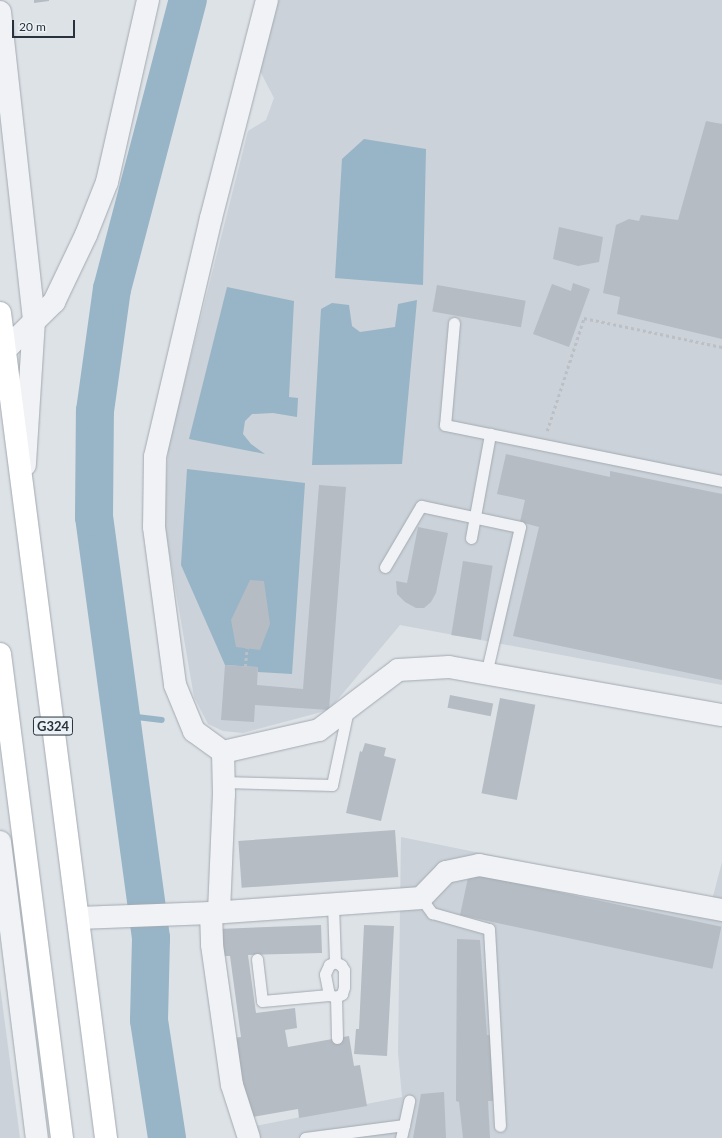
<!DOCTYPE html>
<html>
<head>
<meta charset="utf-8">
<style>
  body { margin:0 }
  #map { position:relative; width:722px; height:1138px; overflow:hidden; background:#dde2e7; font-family:Lato,sans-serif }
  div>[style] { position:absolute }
  .built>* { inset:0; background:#cbd2d9 }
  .water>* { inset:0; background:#98b4c7 }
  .stream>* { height:6px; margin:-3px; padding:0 3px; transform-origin:3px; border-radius:3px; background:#98b4c7 }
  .river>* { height:38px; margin:-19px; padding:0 19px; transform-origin:19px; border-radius:19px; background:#98b4c7 }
  .building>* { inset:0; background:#b5bcc4; transform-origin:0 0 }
  .path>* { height:2.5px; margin-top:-1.25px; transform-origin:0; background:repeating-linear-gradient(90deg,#bcc0c5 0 3px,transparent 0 6px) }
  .roads { filter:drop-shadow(0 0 1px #a3aab1) drop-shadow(0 0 1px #a3aab1) }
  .lane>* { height:11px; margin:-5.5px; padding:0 5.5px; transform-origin:5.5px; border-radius:5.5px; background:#f0f2f5 }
  .street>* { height:22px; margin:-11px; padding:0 11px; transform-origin:11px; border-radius:11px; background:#f0f2f5 }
  .highway>* { height:22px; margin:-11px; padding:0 11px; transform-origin:11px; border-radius:11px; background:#fff }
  span { translate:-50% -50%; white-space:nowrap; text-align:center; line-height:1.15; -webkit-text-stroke:3px #ecf1f5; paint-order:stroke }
  .shield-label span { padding:1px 3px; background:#ecf1f5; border:1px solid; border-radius:3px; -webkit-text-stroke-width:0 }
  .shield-label { font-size:13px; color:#27323d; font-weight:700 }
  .scale { position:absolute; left:12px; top:20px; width:63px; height:18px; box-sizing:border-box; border:2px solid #27323d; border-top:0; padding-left:5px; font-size:12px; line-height:14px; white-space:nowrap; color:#27323d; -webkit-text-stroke:3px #ecf1f5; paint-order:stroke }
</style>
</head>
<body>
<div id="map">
  <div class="built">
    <div style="clip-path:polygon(275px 0,722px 0,722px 685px,400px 625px,329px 710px,243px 733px,223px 731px,208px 724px,194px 697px,164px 523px,168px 447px,248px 131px,266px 120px,274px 98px,259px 69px)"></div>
    <div style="clip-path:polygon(401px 837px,712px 900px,722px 862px,722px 1138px,254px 1138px,250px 1127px,402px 1097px,398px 1053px)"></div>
    <div style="clip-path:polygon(0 986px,20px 1138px,0 1138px)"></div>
  </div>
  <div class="water">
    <div style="clip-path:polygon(364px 139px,426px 149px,423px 285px,335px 278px,342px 159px)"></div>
    <div style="clip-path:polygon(227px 287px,294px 301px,289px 397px,298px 398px,297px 417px,273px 413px,252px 414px,245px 421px,243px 434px,251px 444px,265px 454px,189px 439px)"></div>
    <div style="clip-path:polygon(417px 300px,402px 464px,312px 465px,321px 309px,332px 303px,349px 305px,352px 326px,360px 332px,395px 327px,398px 304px)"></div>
    <div style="clip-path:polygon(187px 469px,305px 483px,292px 674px,258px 672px,258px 667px,225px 665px,181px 565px)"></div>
  </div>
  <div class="stream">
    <div style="left:120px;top:715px;width:42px;rotate:6.8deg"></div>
  </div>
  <div class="river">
    <div style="left:167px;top:1138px;width:119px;rotate:-98.7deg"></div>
    <div style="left:149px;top:1020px;width:82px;rotate:-88.6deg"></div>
    <div style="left:151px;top:938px;width:425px;rotate:-97.7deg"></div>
    <div style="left:94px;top:517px;width:106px;rotate:-89.5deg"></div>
    <div style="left:95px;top:411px;width:123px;rotate:-82.1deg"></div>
    <div style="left:112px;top:289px;width:299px;rotate:-75.3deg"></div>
  </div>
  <div class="building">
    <div style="clip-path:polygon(34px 0,49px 0,49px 1px,34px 3px)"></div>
    <div style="clip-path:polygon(706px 121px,722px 124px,722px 339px,617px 314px,620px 297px,603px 293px,616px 225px,629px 219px,639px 221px,641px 215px,678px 220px)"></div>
    <div style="clip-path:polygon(559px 227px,603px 237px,599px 262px,578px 266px,553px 259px)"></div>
    <div style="clip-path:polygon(573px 283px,590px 289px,569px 347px,533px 334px,552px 284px,571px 291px)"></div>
    <div style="left:437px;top:285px;width:90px;height:27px;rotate:10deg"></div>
    <div style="clip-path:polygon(506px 454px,610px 477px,610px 471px,722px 494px,722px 680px,513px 636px,539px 527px,520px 522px,525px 500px,497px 494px)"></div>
    <div style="clip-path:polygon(319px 485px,346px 487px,329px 710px,255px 705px,254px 722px,221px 720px,225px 665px,258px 667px,257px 685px,303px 689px)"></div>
    <div style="clip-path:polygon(418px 527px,448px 533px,436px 593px,431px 602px,424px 608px,416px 608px,405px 602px,397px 594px,396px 581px,407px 583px)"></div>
    <div style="left:463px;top:561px;width:30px;height:75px;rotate:9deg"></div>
    <div style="clip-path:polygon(250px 580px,264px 581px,270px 624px,260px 650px,236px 647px,231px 620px)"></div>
    <div style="left:450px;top:695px;width:44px;height:13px;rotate:11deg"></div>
    <div style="left:500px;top:698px;width:36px;height:97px;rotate:11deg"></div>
    <div style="clip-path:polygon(365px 743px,386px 748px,384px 756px,396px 759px,381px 821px,346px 813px,360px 751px,362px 752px)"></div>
    <div style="left:395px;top:830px;width:47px;height:157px;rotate:86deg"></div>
    <div style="left:469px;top:873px;width:258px;height:43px;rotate:12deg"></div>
    <div style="clip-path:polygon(321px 925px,322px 953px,248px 955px,256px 1013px,295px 1008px,297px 1028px,285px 1030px,288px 1047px,349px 1036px,354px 1066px,360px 1065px,367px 1106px,299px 1118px,298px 1109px,247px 1118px,233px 1038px,241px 1037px,230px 956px,219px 956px,218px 929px)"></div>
    <div style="clip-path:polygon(364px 925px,394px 926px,387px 1056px,354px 1054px,356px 1029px,359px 1029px)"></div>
    <div style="clip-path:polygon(457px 939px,480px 940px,487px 1035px,490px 1035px,495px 1101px,488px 1101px,490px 1138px,463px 1138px,459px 1102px,456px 1101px)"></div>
    <div style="clip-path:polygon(444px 1092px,446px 1138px,413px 1138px,421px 1094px)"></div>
  </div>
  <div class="path">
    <div style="left:547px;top:431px;width:119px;rotate:-71.9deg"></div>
    <div style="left:584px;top:318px;width:141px;rotate:11.9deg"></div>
    <div style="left:245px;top:667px;width:19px;rotate:-84deg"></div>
  </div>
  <div class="roads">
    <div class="lane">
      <div style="left:454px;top:323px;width:102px;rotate:95deg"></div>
      <div style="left:445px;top:425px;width:283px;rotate:11.4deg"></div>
      <div style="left:471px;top:538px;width:106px;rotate:-79.6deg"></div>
      <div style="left:385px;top:567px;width:71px;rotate:-59.5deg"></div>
      <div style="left:421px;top:506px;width:101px;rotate:12deg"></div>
      <div style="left:520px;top:527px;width:151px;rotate:103deg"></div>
      <div style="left:223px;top:782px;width:109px;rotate:1.6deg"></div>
      <div style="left:332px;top:785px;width:77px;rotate:-78deg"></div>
      <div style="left:421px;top:898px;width:19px;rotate:54deg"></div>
      <div style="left:432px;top:913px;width:59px;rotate:15.7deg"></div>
      <div style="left:489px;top:929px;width:197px;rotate:86.8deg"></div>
      <div style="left:333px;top:905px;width:57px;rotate:88deg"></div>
      <div style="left:257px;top:959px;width:42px;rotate:83.2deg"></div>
      <div style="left:262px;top:1001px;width:67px;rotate:-5.1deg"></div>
      <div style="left:335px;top:962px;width:7px;rotate:27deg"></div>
      <div style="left:341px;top:965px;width:6px;rotate:59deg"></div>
      <div style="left:344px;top:970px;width:17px;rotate:90deg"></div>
      <div style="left:344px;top:987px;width:7px;rotate:106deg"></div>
      <div style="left:342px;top:994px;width:7px;rotate:153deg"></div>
      <div style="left:336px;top:997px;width:7px;rotate:-164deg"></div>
      <div style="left:329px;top:995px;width:21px;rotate:-101deg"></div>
      <div style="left:325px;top:974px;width:10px;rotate:-66deg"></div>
      <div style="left:329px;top:965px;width:7px;rotate:-27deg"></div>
      <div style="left:336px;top:997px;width:41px;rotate:88.6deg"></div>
      <div style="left:305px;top:1138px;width:100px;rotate:-7.5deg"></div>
      <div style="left:404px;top:1125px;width:25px;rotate:-78deg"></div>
      <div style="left:401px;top:1138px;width:13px;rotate:-77deg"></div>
    </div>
    <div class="street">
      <div style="left:267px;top:0;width:225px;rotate:104.4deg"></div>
      <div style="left:211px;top:218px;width:245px;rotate:103.2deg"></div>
      <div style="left:155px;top:457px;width:70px;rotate:90.8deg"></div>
      <div style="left:154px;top:527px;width:159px;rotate:82.4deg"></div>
      <div style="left:175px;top:685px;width:50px;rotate:67.6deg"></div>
      <div style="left:194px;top:731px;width:36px;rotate:36deg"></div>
      <div style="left:223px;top:752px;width:98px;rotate:-12.9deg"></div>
      <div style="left:319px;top:730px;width:99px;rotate:-37.2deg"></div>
      <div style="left:398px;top:670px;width:51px;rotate:-3.4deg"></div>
      <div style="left:449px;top:667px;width:277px;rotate:10deg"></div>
      <div style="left:0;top:12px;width:310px;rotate:83.7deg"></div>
      <div style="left:34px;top:320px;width:145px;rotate:93.6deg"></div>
      <div style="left:5px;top:350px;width:69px;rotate:-44.4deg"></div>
      <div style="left:54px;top:302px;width:74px;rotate:-64.5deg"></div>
      <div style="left:86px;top:235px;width:57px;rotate:-68.4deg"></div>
      <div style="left:107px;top:182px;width:187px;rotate:-77.3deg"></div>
      <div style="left:0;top:842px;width:298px;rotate:82.9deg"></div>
      <div style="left:219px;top:912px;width:118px;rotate:-87.6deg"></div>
      <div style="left:224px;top:794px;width:42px;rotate:-91.4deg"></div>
      <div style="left:211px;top:913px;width:32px;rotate:88deg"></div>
      <div style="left:212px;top:945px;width:141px;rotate:81.9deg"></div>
      <div style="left:232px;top:1085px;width:56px;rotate:72.2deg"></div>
      <div style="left:78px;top:918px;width:133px;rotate:-2.2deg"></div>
      <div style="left:211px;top:913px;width:211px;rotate:-4.1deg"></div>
      <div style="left:421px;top:898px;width:36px;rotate:-46deg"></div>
      <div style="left:446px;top:872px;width:34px;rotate:-12deg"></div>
      <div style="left:479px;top:865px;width:247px;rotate:10.5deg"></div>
    </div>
    <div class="highway">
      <div style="left:0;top:313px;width:832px;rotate:82.68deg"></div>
      <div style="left:0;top:654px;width:488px;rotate:82.7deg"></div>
    </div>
  </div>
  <div class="shield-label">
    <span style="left:53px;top:726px">G324</span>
  </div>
  <div class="scale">20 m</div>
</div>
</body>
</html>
